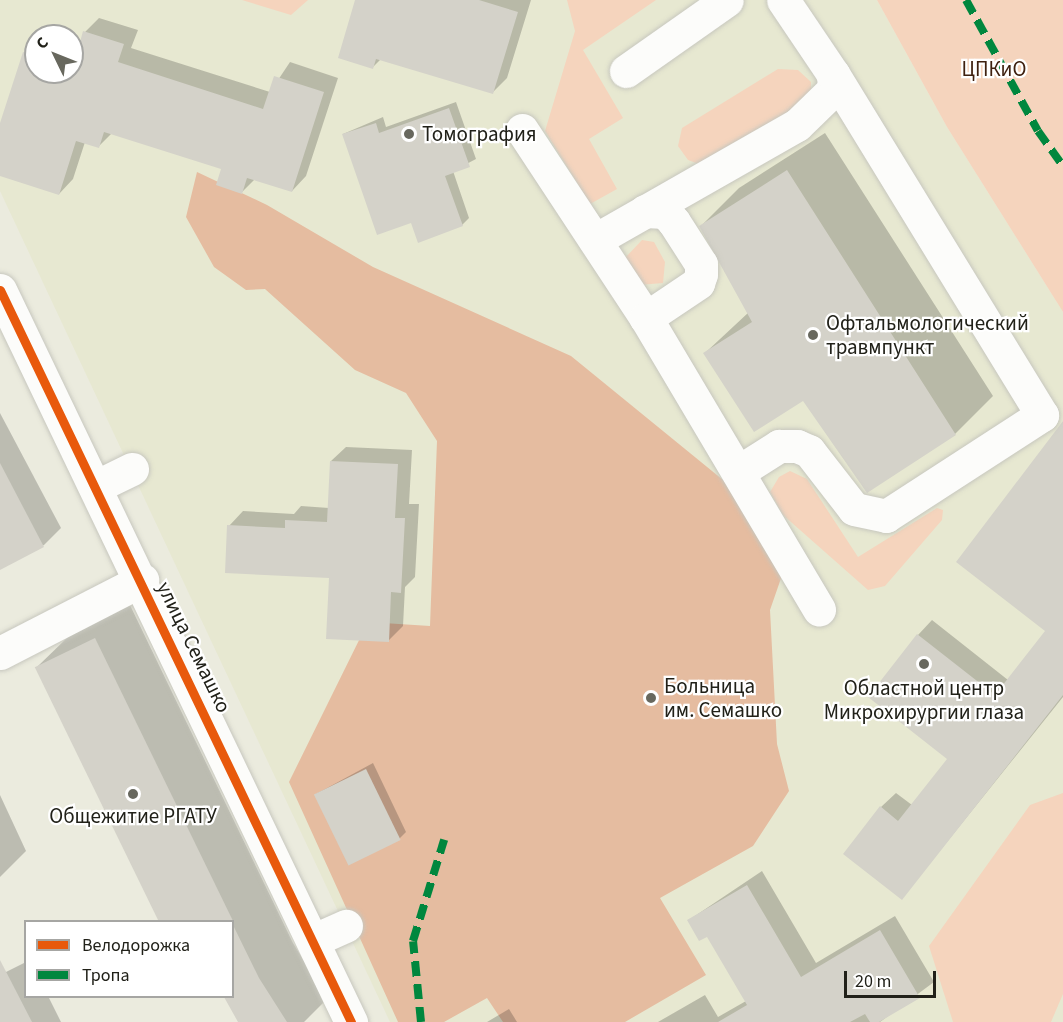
<!DOCTYPE html>
<html>
<head>
<meta charset="utf-8">
<style>
  body { margin:0 }
  #map { position:relative; width:1063px; height:1022px; overflow:hidden; background:#ebebde; font-family:"Source Sans 3",sans-serif }
  div>[style] { position:absolute }
  .built>* { inset:0; background:#e7e8d1 }
  .green>* { inset:0; background:#f5d4bd }
  .forest>* { inset:0; background:#e5bca0 }
  .shadow>* { inset:0; background:#0003 }
  .building>* { inset:0; background:#d4d2c9; transform-origin:0 0 }
  .roads { filter:drop-shadow(0 0 2px #c7c7be) drop-shadow(0 0 2px #c7c7be) }
  .minor>* { height:33px; margin:-16.5px; padding:0 16.5px; transform-origin:16.5px; border-radius:16.5px; background:#fcfcfa }
  .quiet>* { height:8px; margin-top:-4px; transform-origin:0; background:repeating-linear-gradient(90deg,#00873e 0 15px,transparent 0 23px) }
  .cycleway>* { height:9px; margin:-4.5px; padding:0 4.5px; transform-origin:4.5px; border-radius:4.5px; background:#e8590c }
  .dots>* { width:16px; height:16px; translate:-50% -50%; box-sizing:border-box; border:3px solid #fff; border-radius:50% }
  span { translate:-50% -50%; white-space:nowrap; text-align:center; line-height:1.15; -webkit-text-stroke:4.5px #fff; paint-order:stroke }
  .park-label { font-size:21px; color:#3f2110 }
  .poi-label { font-size:21px; color:#212119 }
  .left { translate:0 -50%; text-align:left }
  .street-label { font-size:21px; color:#212119 }
  .legend { position:absolute; left:24px; top:920px; width:210px; height:78px; box-sizing:border-box; background:#fff; border:2px solid #a6a6a3; margin:0; padding:8px 10px; list-style:none; font-size:18px; color:#212119 }
  .legend li { display:flex; align-items:center; gap:12px; height:30px }
  .legend b { width:30px; border:2px solid #a6a6a3 }
  .north { position:absolute; left:24px; top:24px; width:60px; height:60px; box-sizing:border-box; background:#fff; border:2px solid #a6a6a3; border-radius:50%; rotate:313deg; font-size:16px; font-weight:700; line-height:24px; text-align:center; color:#212119 }
  .north::after { content:''; display:block; margin:auto; width:21px; height:27px; background:#68685e; clip-path:polygon(50% 0,100% 100%,50% 72%,0 100%) }
  .scale { position:absolute; left:844px; top:971px; width:92px; height:27px; box-sizing:border-box; border:3px solid #212119; border-top:0; padding-left:8px; font-size:18px; line-height:21px; white-space:nowrap; color:#212119; -webkit-text-stroke:4px #fff; paint-order:stroke }
</style>
</head>
<body>
<div id="map">
  <div class="built">
    <div style="clip-path:polygon(evenodd,0 0,877px 0,947px 127px,1063px 312px,1063px 1022px,390px 1022px,0 191px,0 0,36px 36px,72px 36px,72px 72px,36px 72px,36px 36px)"></div>
  </div>
  <div class="green">
    <div style="clip-path:polygon(242px 0,308px 0,291px 15px)"></div>
    <div style="clip-path:polygon(567px 0,656px 0,583px 50px,623px 118px,589px 139px,617px 189px,590px 204px,545px 131px,575px 31px)"></div>
    <div style="clip-path:polygon(877px 0,1063px 0,1063px 312px,947px 127px)"></div>
    <div style="clip-path:polygon(778px 69px,798px 70px,811px 82px,811px 101px,707px 167px,688px 160px,678px 146px,682px 128px)"></div>
    <div style="clip-path:polygon(642px 240px,654px 242px,665px 262px,663px 283px,639px 285px,625px 258px)"></div>
    <div style="clip-path:polygon(790px 471px,807px 479px,858px 557px,937px 508px,943px 510px,942px 520px,885px 586px,868px 590px,783px 515px,770px 492px,779px 477px)"></div>
    <div style="clip-path:polygon(1063px 793px,1063px 994px,1051px 1022px,953px 1022px,929px 946px,1030px 805px)"></div>
  </div>
  <div class="forest">
    <div style="clip-path:polygon(197px 172px,267px 205px,373px 267px,571px 356px,739px 493px,787px 561px,770px 610px,777px 744px,789px 791px,753px 846px,660px 898px,706px 975px,625px 1022px,503px 1022px,487px 998px,444px 1022px,398px 1022px,289px 782px,368px 622px,430px 626px,437px 441px,406px 393px,355px 370px,265px 289px,246px 290px,214px 267px,186px 217px)"></div>
  </div>
  <div class="shadow">
    <div style="clip-path:polygon(357px 0,531px 0,507px 78px,493px 92px,381px 59px,373px 67px)"></div>
    <div style="clip-path:polygon(99px 18px,138px 30px,131px 48px,270px 92px,290px 62px,338px 78px,306px 176px,292px 191px,255px 179px,242px 192px,223px 168px,112px 133px,99px 146px,85px 142px,73px 179px,59px 194px,0 175px,0 128px,25px 52px,36px 41px,36px 72px,72px 72px,72px 48px,79px 50px,85px 32px)"></div>
    <div style="clip-path:polygon(456px 102px,476px 159px,453px 171px,469px 218px,462px 225px,412px 221px,343px 134px,383px 117px,386px 127px)"></div>
    <div style="clip-path:polygon(825px 133px,993px 396px,955px 434px,804px 399px,705px 353px,749px 312px,701px 226px,739px 188px)"></div>
    <div style="clip-path:polygon(0 413px,61px 528px,44px 545px,0 569px)"></div>
    <div style="clip-path:polygon(1063px 426px,1063px 697px,902px 898px,881px 807px,896px 793px,912px 805px,949px 758px,918px 635px,932px 620px,1008px 680px,1047px 631px)"></div>
    <div style="clip-path:polygon(346px 447px,412px 450px,409px 504px,419px 504px,415px 577px,405px 587px,403px 626px,388px 641px,331px 576px,229px 526px,243px 511px,294px 514px,301px 506px,329px 508px,331px 461px)"></div>
    <div style="clip-path:polygon(130px 605px,293px 943px,327px 999px,304px 1022px,240px 1022px,226px 996px,232px 996px,232px 922px,160px 922px,37px 667px,72px 633px)"></div>
    <div style="clip-path:polygon(373px 763px,406px 832px,399px 839px,316px 794px)"></div>
    <div style="clip-path:polygon(0 795px,26px 851px,0 877px)"></div>
    <div style="clip-path:polygon(762px 871px,816px 963px,895px 916px,934px 982px,880px 1022px,658px 1022px,705px 995px,718px 1017px,746px 1001px,707px 935px,689px 920px)"></div>
    <div style="clip-path:polygon(26px 962px,26px 996px,48px 996px,61px 1022px,0 1022px,0 975px)"></div>
    <div style="clip-path:polygon(509px 1009px,517px 1022px,487px 1022px)"></div>
  </div>
  <div class="building">
    <div style="clip-path:polygon(355px 0,479px 0,518px 12px,493px 94px,376px 59px,373px 69px,338px 58px)"></div>
    <div style="clip-path:polygon(83px 31px,124px 44px,118px 62px,263px 109px,274px 76px,324px 92px,292px 192px,247px 178px,242px 194px,216px 185px,221px 169px,104px 132px,99px 148px,76px 141px,59px 195px,0 176px,0 123px,23px 52px,36px 56px,36px 72px,72px 72px)"></div>
    <div style="clip-path:polygon(449px 108px,470px 167px,445px 176px,463px 226px,418px 243px,411px 223px,377px 235px,342px 134px,376px 123px,379px 133px)"></div>
    <div style="clip-path:polygon(787px 170px,956px 435px,867px 493px,803px 401px,754px 432px,703px 353px,752px 322px,699px 226px)"></div>
    <div style="clip-path:polygon(1063px 421px,1063px 695px,902px 900px,843px 854px,880px 806px,898px 821px,947px 759px,868px 697px,917px 634px,995px 695px,1045px 631px,956px 562px)"></div>
    <div style="clip-path:polygon(330px 461px,398px 464px,395px 518px,405px 518px,401px 593px,391px 592px,389px 642px,326px 639px,329px 578px,225px 573px,227px 525px,285px 528px,285px 520px,327px 522px)"></div>
    <div style="clip-path:polygon(0 463px,44px 547px,0 570px)"></div>
    <div style="left:95px;top:638px;width:314px;height:67px;rotate:64deg"></div>
    <div style="left:366px;top:769px;width:79px;height:58px;rotate:64deg"></div>
    <div style="clip-path:polygon(747px 885px,801px 977px,880px 930px,920px 998px,879px 1022px,870px 1022px,865px 1014px,850px 1022px,718px 1022px,747px 1005px,707px 937px,699px 941px,687px 920px)"></div>
    <div style="clip-path:polygon(232px 923px,259px 978px,287px 1022px,238px 1022px,224px 997px,232px 996px)"></div>
    <div style="clip-path:polygon(0 960px,32px 1022px,0 1022px)"></div>
  </div>
  <div class="roads">
    <div class="minor">
      <div style="left:626px;top:71px;width:123px;rotate:-35.1deg"></div>
      <div style="left:522px;top:130px;width:225px;rotate:56.6deg"></div>
      <div style="left:646px;top:318px;width:339px;rotate:59.3deg"></div>
      <div style="left:645px;top:211px;width:20px;rotate:3deg"></div>
      <div style="left:665px;top:212px;width:13px;rotate:48deg"></div>
      <div style="left:674px;top:222px;width:50px;rotate:57.3deg"></div>
      <div style="left:701px;top:264px;width:10px;rotate:90deg"></div>
      <div style="left:701px;top:274px;width:9px;rotate:108deg"></div>
      <div style="left:698px;top:283px;width:63px;rotate:146.1deg"></div>
      <div style="left:595px;top:240px;width:232px;rotate:-29.7deg"></div>
      <div style="left:797px;top:125px;width:52px;rotate:-44.2deg"></div>
      <div style="left:834px;top:89px;width:15px;rotate:-94deg"></div>
      <div style="left:833px;top:74px;width:89px;rotate:-124deg"></div>
      <div style="left:0;top:290px;width:812px;rotate:64.38deg"></div>
      <div style="left:738px;top:472px;width:49px;rotate:-32.4deg"></div>
      <div style="left:779px;top:446px;width:18px"></div>
      <div style="left:797px;top:446px;width:13px;rotate:23deg"></div>
      <div style="left:809px;top:451px;width:73px;rotate:52.2deg"></div>
      <div style="left:854px;top:509px;width:33px;rotate:12deg"></div>
      <div style="left:886px;top:516px;width:186px;rotate:-32.9deg"></div>
      <div style="left:1042px;top:415px;width:400px;rotate:-121.5deg"></div>
      <div style="left:97px;top:486px;width:39px;rotate:-26deg"></div>
      <div style="left:0;top:653px;width:160px;rotate:-27.2deg"></div>
      <div style="left:314px;top:940px;width:35px;rotate:-24deg"></div>
    </div>
  </div>
  <div class="quiet">
    <div style="left:966px;top:0;width:149px;rotate:61.2deg"></div>
    <div style="left:1038px;top:131px;width:43px;rotate:54.5deg"></div>
    <div style="left:421px;top:1022px;width:81px;rotate:-95.6deg"></div>
    <div style="left:413px;top:941px;width:106px;rotate:-72.9deg"></div>
  </div>
  <div class="cycleway">
    <div style="left:0;top:290px;width:812px;rotate:64.38deg"></div>
  </div>
  <div class="dots">
    <div style="left:409px;top:134px;background:#68685e"></div>
    <div style="left:813px;top:335px;background:#68685e"></div>
    <div style="left:924px;top:664px;background:#68685e"></div>
    <div style="left:651px;top:698px;background:#68685e"></div>
    <div style="left:133px;top:794px;background:#68685e"></div>
  </div>
  <div class="park-label">
    <span style="left:994px;top:69px">ЦПКиО</span>
  </div>
  <div class="poi-label">
    <span class="left" style="left:422px;top:134px">Томография</span>
    <span class="left" style="left:826px;top:335px">Офтальмологический<br>травмпункт</span>
    <span class="left" style="left:664px;top:698px">Больница<br>им. Семашко</span>
    <span style="left:924px;top:700px">Областной центр<br>Микрохирургии глаза</span>
    <span style="left:133px;top:816px">Общежитие РГАТУ</span>
  </div>
  <div class="street-label">
    <span style="left:194px;top:647px;rotate:64deg">улица Семашко</span>
  </div>
  <ul class="legend">
  <li><b style="height:8px;background:#e8590c"></b>Велодорожка</li>
  <li><b style="height:8px;background:#00873e"></b>Тропа</li>
  </ul>
  <div class="north">С</div>
  <div class="scale">20 m</div>
</div>
</body>
</html>
